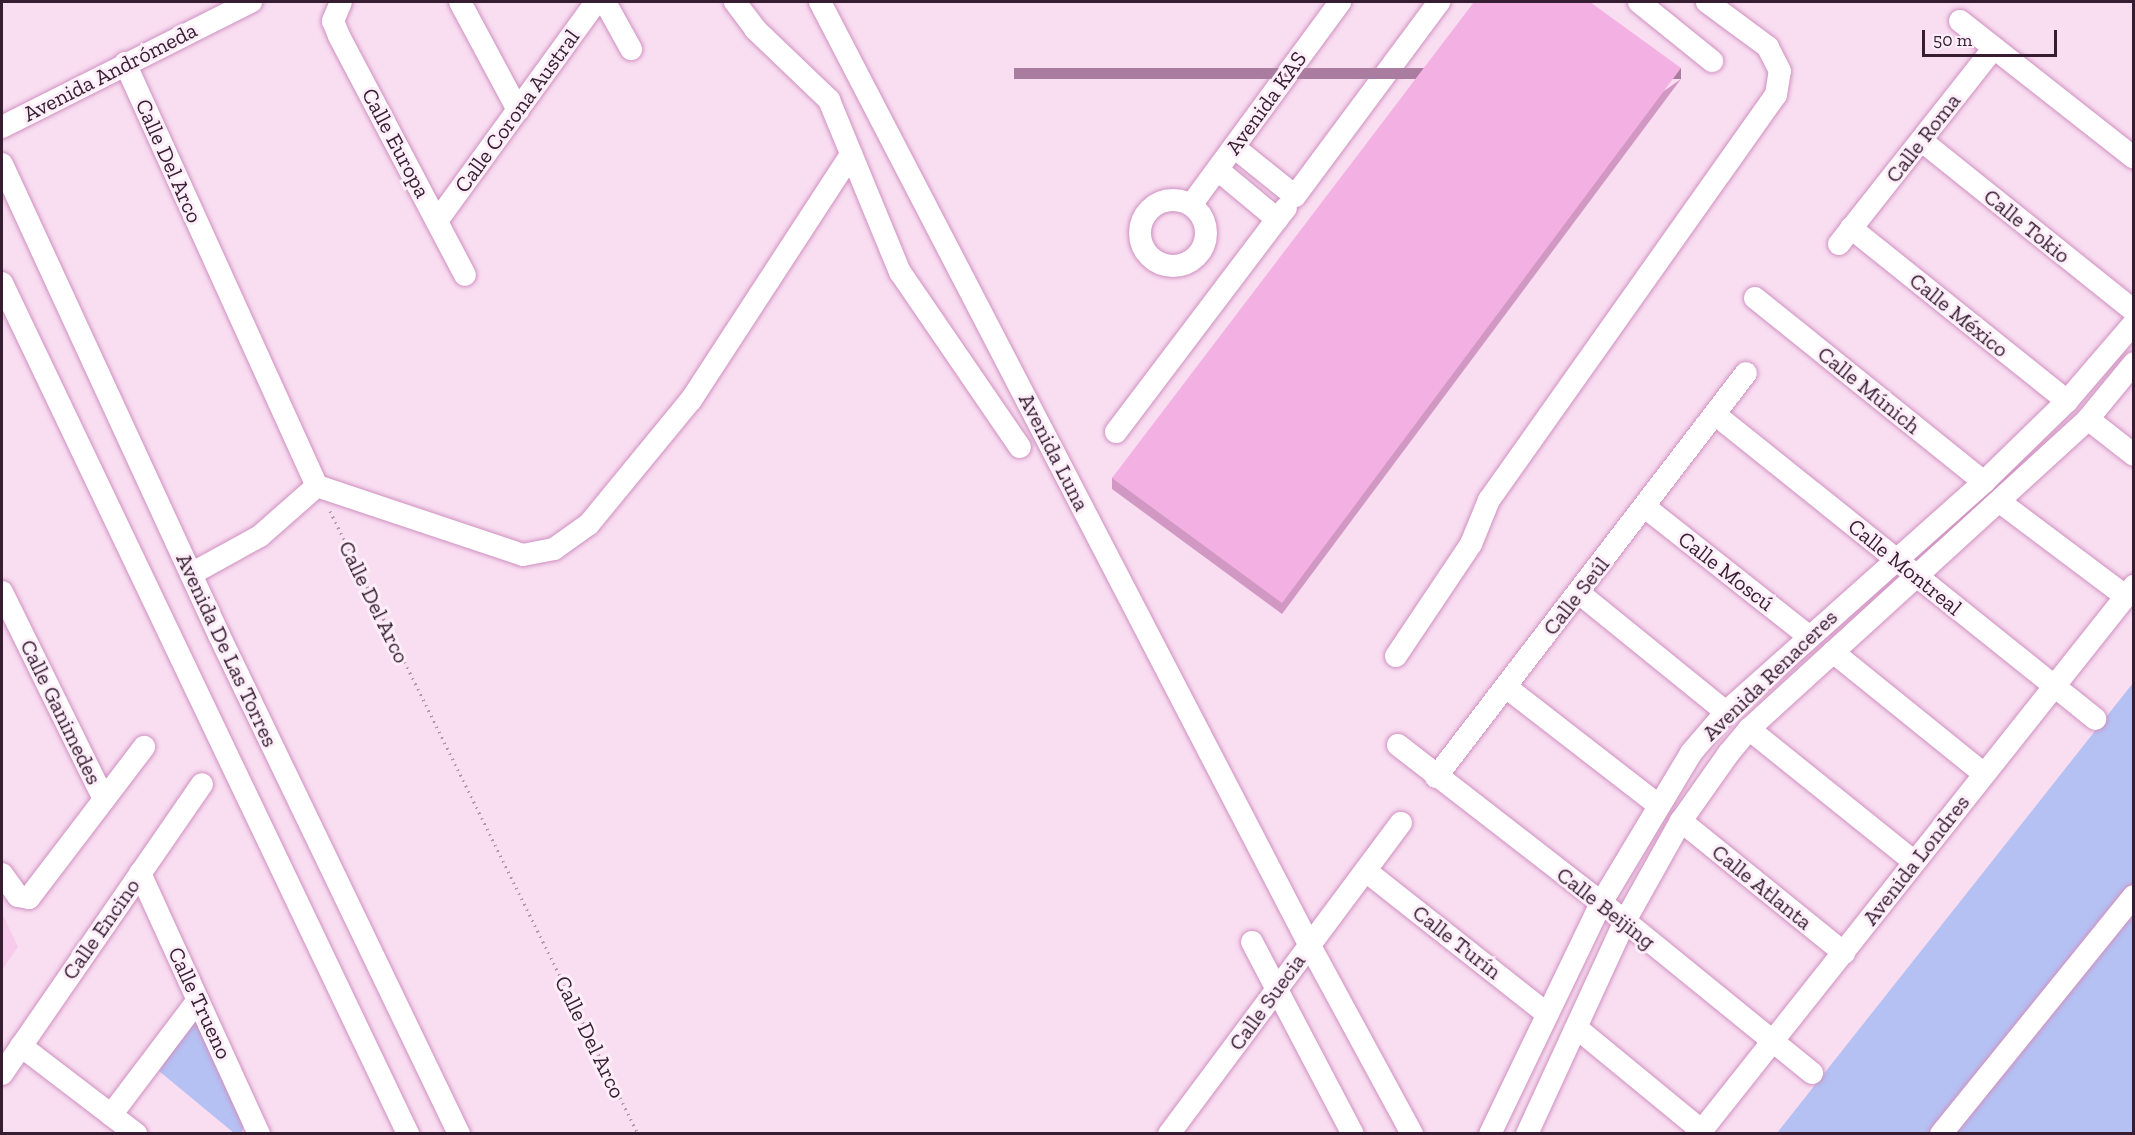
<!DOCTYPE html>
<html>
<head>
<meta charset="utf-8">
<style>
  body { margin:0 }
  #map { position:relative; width:2135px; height:1135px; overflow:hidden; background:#f9ddf1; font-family:"Zilla Slab",serif }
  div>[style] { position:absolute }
  .built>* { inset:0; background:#f8cbed }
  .green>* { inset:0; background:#b5c0f3 }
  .path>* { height:3px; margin-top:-1.5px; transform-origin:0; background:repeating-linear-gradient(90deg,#b196aa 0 1.5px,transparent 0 6px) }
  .roads { filter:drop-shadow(0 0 2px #cf90c0) drop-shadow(0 0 2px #cf90c0) }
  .minor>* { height:22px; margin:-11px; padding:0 11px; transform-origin:11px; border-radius:11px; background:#fff }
  .minor>.ring { margin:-11px; padding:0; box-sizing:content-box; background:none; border:22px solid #fff; border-radius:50% }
  .wall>* { inset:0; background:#d198c3 }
  .shaded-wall>* { inset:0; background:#aa7c9f; transform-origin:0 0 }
  .building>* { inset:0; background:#f3b1e3 }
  span { translate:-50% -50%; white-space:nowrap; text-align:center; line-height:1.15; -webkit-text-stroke:6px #fdeff9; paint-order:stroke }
  .street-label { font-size:22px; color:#361d31 }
  .frame { position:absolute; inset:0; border:3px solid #361d31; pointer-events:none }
  .scale { position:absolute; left:1922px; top:30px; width:135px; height:27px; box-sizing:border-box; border:3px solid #361d31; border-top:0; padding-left:8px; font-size:18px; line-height:21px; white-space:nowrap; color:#361d31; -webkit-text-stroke:4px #fdeff9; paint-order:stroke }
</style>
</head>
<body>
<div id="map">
  <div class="built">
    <div style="clip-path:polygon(2px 913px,18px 947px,2px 970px)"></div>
  </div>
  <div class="green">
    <div style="clip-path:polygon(2133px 683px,2133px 1133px,1777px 1133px)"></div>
    <div style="clip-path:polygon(192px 1021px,203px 1028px,245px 1124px,241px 1133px,234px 1133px,159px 1071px)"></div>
  </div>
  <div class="path">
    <div style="left:330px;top:511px;width:695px;rotate:63.69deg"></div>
  </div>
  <div class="roads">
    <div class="minor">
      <div style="left:341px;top:2px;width:21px;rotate:113deg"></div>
      <div style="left:333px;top:21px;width:16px;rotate:68deg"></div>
      <div style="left:339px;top:36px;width:270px;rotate:62.2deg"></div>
      <div style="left:460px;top:2px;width:123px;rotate:61.8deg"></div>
      <div style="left:605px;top:2px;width:54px;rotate:61deg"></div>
      <div style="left:735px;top:2px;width:34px;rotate:53deg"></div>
      <div style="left:755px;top:29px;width:103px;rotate:43.8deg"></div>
      <div style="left:829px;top:100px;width:186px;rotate:67.6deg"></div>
      <div style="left:900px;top:272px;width:212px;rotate:55.6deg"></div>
      <div style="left:820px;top:2px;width:1061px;rotate:62.57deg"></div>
      <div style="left:1309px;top:944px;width:216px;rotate:61.5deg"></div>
      <div style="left:1639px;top:2px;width:94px;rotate:38.9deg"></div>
      <div style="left:1960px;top:21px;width:221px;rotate:38.2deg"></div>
      <div style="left:125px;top:63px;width:465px;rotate:65.6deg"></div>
      <div style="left:2px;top:127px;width:279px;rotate:-26.7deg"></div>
      <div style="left:1922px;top:141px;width:272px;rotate:38.7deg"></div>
      <div style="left:1234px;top:147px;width:78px;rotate:38.8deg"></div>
      <div style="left:1295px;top:196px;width:242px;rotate:-53.4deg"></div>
      <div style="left:2px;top:164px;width:519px;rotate:65.26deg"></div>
      <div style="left:219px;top:635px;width:554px;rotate:64.31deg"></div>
      <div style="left:1218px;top:170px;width:77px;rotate:39.7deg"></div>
      <div style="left:1277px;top:219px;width:14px;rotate:-51deg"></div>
      <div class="ring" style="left:1140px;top:200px;width:44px;height:44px"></div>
      <div style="left:1191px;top:205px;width:252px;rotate:-53.7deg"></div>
      <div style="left:437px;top:221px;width:271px;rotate:-54deg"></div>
      <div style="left:1851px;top:228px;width:277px;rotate:38.7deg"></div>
      <div style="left:1839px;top:244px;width:250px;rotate:-51.7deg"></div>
      <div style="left:2px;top:283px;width:943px;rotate:64.49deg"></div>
      <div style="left:1755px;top:298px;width:294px;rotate:38.8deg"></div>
      <div style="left:1716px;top:415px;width:486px;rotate:38.7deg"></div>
      <div style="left:2088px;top:419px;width:58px;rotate:38deg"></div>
      <div style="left:1116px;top:432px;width:267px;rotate:-52.9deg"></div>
      <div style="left:2000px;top:502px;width:156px;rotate:36.9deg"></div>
      <div style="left:1645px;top:507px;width:206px;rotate:38.3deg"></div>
      <div style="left:191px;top:574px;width:79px;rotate:-28.8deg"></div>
      <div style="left:260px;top:536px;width:76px;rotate:-41.3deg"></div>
      <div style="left:317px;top:486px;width:217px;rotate:18.5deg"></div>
      <div style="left:523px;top:555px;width:32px;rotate:-11deg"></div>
      <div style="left:554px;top:549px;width:43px;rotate:-35.5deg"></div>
      <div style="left:589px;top:524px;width:161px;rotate:-50.6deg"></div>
      <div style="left:691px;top:400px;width:293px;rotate:-56.9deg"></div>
      <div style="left:2px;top:592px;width:231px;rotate:63.8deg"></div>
      <div style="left:1579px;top:593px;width:189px;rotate:39deg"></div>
      <div style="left:1833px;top:652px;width:193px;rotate:38.9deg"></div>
      <div style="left:1396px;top:656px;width:135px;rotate:-56.2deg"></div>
      <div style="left:1471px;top:544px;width:48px;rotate:-67.8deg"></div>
      <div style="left:1489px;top:500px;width:496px;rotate:-54.7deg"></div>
      <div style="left:1776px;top:95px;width:24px;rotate:-81deg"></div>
      <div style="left:1780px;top:71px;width:27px;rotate:-117deg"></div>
      <div style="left:1768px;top:47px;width:76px;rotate:-143.6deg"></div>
      <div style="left:1506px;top:687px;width:192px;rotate:37.8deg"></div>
      <div style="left:1749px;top:729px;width:211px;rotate:38.8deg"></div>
      <div style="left:1398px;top:745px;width:287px;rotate:37.8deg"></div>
      <div style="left:1625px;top:921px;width:241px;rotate:39.1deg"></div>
      <div style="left:1436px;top:777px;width:509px;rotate:-52.5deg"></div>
      <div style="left:1681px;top:821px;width:210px;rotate:39deg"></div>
      <div style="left:1366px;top:871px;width:231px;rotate:38.3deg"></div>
      <div style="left:140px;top:873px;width:287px;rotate:65.5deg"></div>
      <div style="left:2px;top:874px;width:27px;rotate:54deg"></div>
      <div style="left:18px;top:896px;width:11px;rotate:10deg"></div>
      <div style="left:29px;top:898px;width:190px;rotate:-52.7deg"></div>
      <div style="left:1252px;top:942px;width:217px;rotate:62.3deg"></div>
      <div style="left:1578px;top:1029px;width:159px;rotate:39.4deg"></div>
      <div style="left:21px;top:1046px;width:145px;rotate:37.4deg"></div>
      <div style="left:2px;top:1074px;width:352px;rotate:-55.4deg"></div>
      <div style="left:111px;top:1115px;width:144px;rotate:-52.9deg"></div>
      <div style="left:1169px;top:1134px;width:388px;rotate:-53.3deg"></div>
      <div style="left:1490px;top:1134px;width:256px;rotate:-64.3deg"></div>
      <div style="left:1601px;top:903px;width:175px;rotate:-59deg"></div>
      <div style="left:1691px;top:753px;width:54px;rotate:-49.5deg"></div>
      <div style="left:1726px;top:712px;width:346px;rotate:-41.7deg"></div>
      <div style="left:1984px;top:482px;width:116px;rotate:-44.3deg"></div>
      <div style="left:2067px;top:401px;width:103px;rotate:-49.3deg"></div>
      <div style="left:1527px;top:1134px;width:234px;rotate:-65.3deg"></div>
      <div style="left:1625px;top:921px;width:115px;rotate:-60.8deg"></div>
      <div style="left:1681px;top:821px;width:83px;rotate:-54.8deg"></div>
      <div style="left:1729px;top:753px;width:31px;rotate:-50deg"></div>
      <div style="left:1749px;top:729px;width:459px;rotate:-42.4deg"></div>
      <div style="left:2088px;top:419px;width:72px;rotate:-50.6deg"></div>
      <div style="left:1699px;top:1134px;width:700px;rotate:-51.56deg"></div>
      <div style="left:1941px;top:1134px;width:306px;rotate:-51deg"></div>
    </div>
  </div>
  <div class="wall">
    <div style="clip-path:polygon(1681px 79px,1282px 614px,1112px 489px,1112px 478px)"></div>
  </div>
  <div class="shaded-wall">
    <div style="left:1681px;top:68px;width:11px;height:667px;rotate:90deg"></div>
  </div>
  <div class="building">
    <div style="clip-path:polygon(1474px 2px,1590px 2px,1681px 68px,1282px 603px,1112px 478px)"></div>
  </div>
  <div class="street-label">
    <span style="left:110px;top:72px;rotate:-27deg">Avenida Andrómeda</span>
    <span style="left:1266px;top:103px;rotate:-54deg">Avenida KAS</span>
    <span style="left:517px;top:111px;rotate:-54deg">Calle Corona Austral</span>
    <span style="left:1923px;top:138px;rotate:-52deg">Calle Roma</span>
    <span style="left:396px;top:143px;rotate:62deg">Calle Europa</span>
    <span style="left:169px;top:161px;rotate:66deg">Calle Del Arco</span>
    <span style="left:2027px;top:226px;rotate:39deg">Calle Tokio</span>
    <span style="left:1959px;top:315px;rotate:39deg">Calle México</span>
    <span style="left:1869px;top:390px;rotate:39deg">Calle Múnich</span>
    <span style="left:1054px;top:452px;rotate:63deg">Avenida Luna</span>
    <span style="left:1905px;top:567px;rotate:39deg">Calle Montreal</span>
    <span style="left:1726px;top:571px;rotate:38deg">Calle Moscú</span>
    <span style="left:1576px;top:596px;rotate:-52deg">Calle Seúl</span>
    <span style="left:374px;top:602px;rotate:64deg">Calle Del Arco</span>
    <span style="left:227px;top:650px;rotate:65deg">Avenida De Las Torres</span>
    <span style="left:1770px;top:675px;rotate:-44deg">Avenida Renaceres</span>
    <span style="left:61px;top:712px;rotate:64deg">Calle Ganimedes</span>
    <span style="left:1916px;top:860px;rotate:-52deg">Avenida Londres</span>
    <span style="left:1762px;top:887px;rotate:39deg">Calle Atlanta</span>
    <span style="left:1606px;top:908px;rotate:38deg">Calle Beijing</span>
    <span style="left:101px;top:929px;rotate:-55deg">Calle Encino</span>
    <span style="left:1457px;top:942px;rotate:38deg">Calle Turín</span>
    <span style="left:1267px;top:1002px;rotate:-54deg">Calle Suecia</span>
    <span style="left:200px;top:1003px;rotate:65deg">Calle Trueno</span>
    <span style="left:590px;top:1037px;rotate:64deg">Calle Del Arco</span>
  </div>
  <div class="frame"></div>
  <div class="scale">50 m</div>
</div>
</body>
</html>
